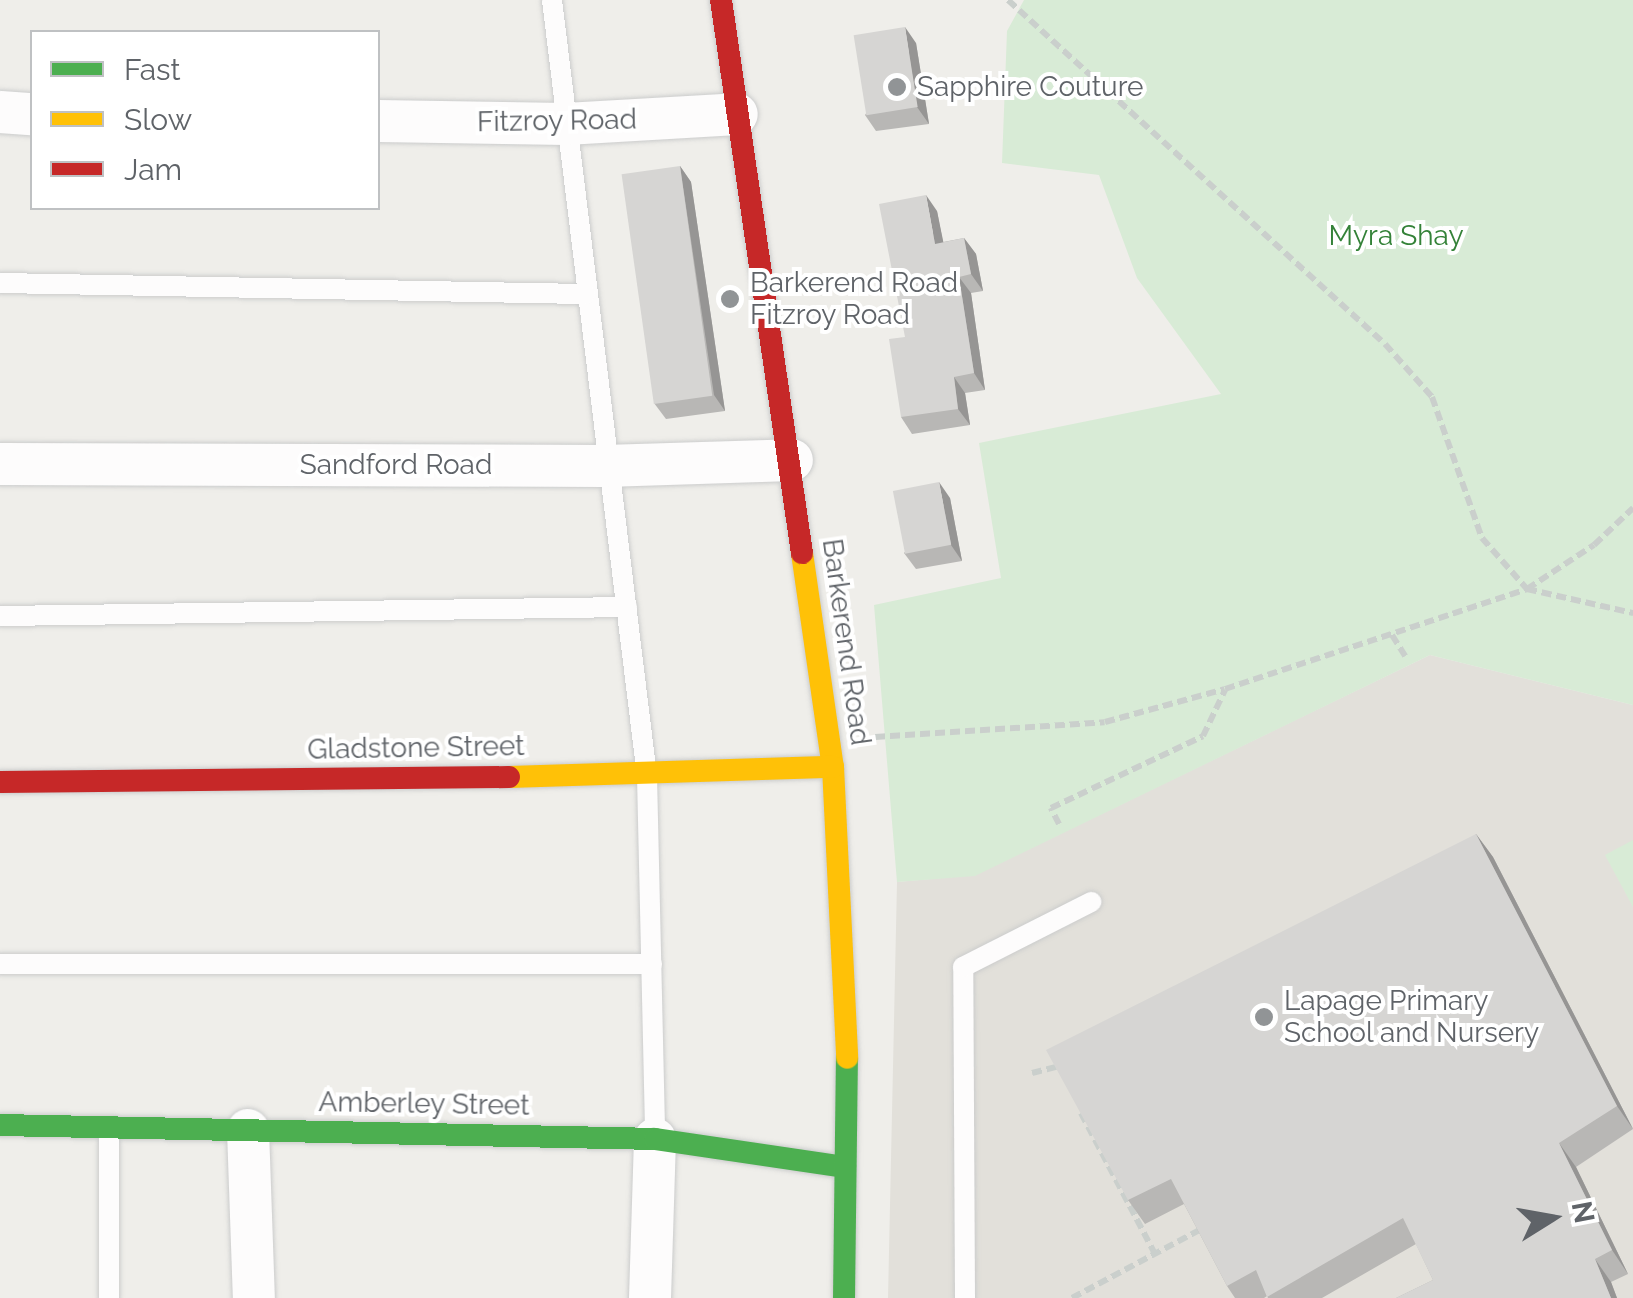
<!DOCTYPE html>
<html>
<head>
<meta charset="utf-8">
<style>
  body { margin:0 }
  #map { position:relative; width:1633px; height:1298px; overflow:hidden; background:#efeeea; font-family:Raleway,sans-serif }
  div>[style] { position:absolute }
  .education>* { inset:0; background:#e2e0da }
  .green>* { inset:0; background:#d8ebd6 }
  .path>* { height:6px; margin-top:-3px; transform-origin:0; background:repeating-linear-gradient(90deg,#cacfcc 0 10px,transparent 0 15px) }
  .roads { filter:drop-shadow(0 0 2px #cbcccc) drop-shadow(0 0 2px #cbcccc) }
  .lane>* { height:20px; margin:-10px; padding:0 10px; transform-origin:10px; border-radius:10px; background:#fdfcfc }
  .street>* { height:42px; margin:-21px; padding:0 21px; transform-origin:21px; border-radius:21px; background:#fdfcfc }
  .fast>* { height:22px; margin:-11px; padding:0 11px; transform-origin:11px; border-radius:11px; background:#4caf50 }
  .slow>* { height:22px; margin:-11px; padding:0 11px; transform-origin:11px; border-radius:11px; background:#ffc107 }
  .jam>* { height:22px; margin:-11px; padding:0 11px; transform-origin:11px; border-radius:11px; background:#c62828 }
  .wall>* { inset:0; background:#b8b7b5 }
  .shaded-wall>* { inset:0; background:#969594 }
  .building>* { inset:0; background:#d6d5d3; transform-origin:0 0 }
  .dots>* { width:28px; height:28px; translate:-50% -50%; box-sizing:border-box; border:5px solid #fff; border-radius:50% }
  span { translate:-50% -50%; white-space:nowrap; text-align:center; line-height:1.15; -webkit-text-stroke:8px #fff; paint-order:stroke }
  .poi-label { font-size:28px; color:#5f6368 }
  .left { translate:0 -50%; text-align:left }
  .street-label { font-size:28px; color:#5f6368 }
  .park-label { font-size:28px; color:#348238 }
  .legend { position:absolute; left:30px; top:30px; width:350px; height:180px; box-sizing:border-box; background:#fff; border:2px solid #bfc1c3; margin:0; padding:12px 18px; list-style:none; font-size:30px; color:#5f6368 }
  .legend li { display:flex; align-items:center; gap:20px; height:50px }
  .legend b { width:50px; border:2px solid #bfc1c3 }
  .north { position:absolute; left:1503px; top:1168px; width:100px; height:100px; -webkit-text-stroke:8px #fff; paint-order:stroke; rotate:79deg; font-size:28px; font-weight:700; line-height:40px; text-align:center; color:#5f6368 }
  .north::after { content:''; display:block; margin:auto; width:35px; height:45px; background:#5f6368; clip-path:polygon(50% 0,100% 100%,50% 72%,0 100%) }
</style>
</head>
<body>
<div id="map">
  <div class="education">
    <div style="clip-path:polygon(1430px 655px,1633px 705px,1633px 1298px,888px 1298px,897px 882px,975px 875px)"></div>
  </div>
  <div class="green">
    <div style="clip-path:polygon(1024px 0,1633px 0,1633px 705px,1430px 655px,975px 876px,897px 882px,874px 605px,1001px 578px,979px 443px,1221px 394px,1137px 278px,1099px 175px,1002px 163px,1007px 31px)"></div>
    <div style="clip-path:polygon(1633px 840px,1633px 907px,1605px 855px)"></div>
  </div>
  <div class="path">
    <div style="left:1008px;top:0;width:510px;rotate:42.38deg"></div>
    <div style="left:1385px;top:344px;width:71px;rotate:48.4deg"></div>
    <div style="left:1432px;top:397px;width:150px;rotate:70.5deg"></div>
    <div style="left:1482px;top:538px;width:68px;rotate:48.6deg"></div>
    <div style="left:1527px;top:589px;width:109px;rotate:12.8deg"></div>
    <div style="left:1392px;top:635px;width:25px;rotate:58deg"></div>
    <div style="left:875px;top:737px;width:230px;rotate:-3.7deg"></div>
    <div style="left:1105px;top:722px;width:124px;rotate:-15.4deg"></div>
    <div style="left:1225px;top:689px;width:318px;rotate:-18.3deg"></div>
    <div style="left:1527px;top:589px;width:80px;rotate:-33.3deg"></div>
    <div style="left:1594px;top:545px;width:54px;rotate:-43.5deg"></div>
    <div style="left:1059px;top:824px;width:18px;rotate:-117deg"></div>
    <div style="left:1051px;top:808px;width:168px;rotate:-25.3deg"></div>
    <div style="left:1203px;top:736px;width:51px;rotate:-64.4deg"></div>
    <div style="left:1032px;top:1073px;width:25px;rotate:-14deg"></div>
    <div style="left:1081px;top:1113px;width:159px;rotate:62.3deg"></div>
    <div style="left:1072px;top:1298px;width:149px;rotate:-28.1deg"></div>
  </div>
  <div class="roads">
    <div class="lane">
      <div style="left:552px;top:0;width:782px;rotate:83.02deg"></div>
      <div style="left:647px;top:776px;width:361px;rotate:88.7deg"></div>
      <div style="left:0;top:283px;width:585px;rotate:1.08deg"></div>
      <div style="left:0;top:616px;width:627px;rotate:-0.82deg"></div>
      <div style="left:0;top:964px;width:652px"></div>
      <div style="left:109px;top:1130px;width:168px;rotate:90deg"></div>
      <div style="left:965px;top:1298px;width:331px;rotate:-90.3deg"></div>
      <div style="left:963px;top:967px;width:144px;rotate:-26.9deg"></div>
    </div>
    <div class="street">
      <div style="left:0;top:112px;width:32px;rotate:4deg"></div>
      <div style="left:378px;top:121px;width:188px;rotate:0.9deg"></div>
      <div style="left:566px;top:124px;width:171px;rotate:-3.3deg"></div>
      <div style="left:0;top:464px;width:605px;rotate:0.19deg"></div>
      <div style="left:605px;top:466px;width:187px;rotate:-1.8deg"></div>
      <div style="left:248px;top:1130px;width:168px;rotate:88deg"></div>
      <div style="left:650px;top:1298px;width:159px;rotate:-88.2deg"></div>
    </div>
    <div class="fast">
      <div style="left:0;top:1125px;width:655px;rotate:1.22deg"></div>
      <div style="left:655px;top:1139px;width:192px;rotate:8.4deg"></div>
      <div style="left:844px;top:1298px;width:240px;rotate:-89.3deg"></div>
    </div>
    <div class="slow">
      <div style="left:802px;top:553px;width:216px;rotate:81.8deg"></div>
      <div style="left:833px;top:767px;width:291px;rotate:87.2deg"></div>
      <div style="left:509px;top:777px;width:324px;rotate:-1.8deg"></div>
    </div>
    <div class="jam">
      <div style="left:721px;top:0;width:559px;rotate:81.67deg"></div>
      <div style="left:0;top:782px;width:509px;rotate:-0.56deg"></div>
    </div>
  </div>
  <div class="wall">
    <div style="clip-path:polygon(916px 43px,929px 124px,876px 131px,865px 115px)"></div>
    <div style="clip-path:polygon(680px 166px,691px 182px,725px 411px,666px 419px,654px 403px)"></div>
    <div style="clip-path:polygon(937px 211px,943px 242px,964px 238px,976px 254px,983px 291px,971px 293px,985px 390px,965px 393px,970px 425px,912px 434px,901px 417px)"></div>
    <div style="clip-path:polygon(950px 498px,962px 561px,916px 569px,904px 553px)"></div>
    <div style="clip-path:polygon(1476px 834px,1493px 857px,1633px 1129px,1576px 1167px,1628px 1274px,1611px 1282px,1617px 1298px,1396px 1298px,1433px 1280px,1416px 1244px,1322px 1298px,1268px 1298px,1267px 1296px,1264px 1298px,1235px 1298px,1227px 1286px,1184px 1204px,1145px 1224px,1128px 1200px)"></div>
  </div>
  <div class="shaded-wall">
    <div style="clip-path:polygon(905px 27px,916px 43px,929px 124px,917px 107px)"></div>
    <div style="clip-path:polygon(680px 166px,691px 182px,725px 411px,714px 395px)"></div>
    <div style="clip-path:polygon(926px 195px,937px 211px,947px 260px,935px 244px)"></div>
    <div style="clip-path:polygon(964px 238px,976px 254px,983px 291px,971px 274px)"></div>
    <div style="clip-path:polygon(959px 277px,971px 293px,985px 390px,974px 373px)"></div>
    <div style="clip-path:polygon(954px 377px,965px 393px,970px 425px,958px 409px)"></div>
    <div style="clip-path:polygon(939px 482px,950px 498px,962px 561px,951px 545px)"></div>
    <div style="clip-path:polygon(1476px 834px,1493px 857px,1633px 1129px,1617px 1106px)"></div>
    <div style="clip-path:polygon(1559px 1143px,1576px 1167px,1628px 1274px,1612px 1250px)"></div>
    <div style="clip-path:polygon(1595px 1259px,1611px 1282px,1617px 1298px,1611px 1298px)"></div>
  </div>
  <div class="building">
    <div style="left:905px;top:27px;width:81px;height:52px;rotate:81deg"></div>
    <div style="left:680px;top:166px;width:232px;height:59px;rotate:82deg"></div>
    <div style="clip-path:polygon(926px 195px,935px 244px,964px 238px,971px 274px,959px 277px,974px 373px,954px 377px,958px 409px,901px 417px,889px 339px,905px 337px,879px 204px)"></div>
    <div style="left:939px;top:482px;width:64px;height:47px;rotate:79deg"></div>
    <div style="clip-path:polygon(1476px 834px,1617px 1106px,1559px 1143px,1612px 1250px,1595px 1259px,1611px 1298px,1396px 1298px,1433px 1280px,1403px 1218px,1267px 1297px,1256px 1270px,1227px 1286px,1171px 1179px,1128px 1200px,1046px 1050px)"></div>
  </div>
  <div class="dots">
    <div style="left:897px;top:87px;background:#919496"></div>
    <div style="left:730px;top:299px;background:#919496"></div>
    <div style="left:1264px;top:1017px;background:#919496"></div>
  </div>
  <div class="poi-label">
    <span class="left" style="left:917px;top:87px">Sapphire Couture</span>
    <span class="left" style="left:750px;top:299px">Barkerend Road<br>Fitzroy Road</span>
    <span class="left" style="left:1284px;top:1017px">Lapage Primary<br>School and Nursery</span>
  </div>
  <div class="street-label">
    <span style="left:557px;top:121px;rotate:-1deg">Fitzroy Road</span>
    <span style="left:396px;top:465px">Sandford Road</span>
    <span style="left:846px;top:642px;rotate:82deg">Barkerend Road</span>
    <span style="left:416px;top:748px;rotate:-1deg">Gladstone Street</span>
    <span style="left:424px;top:1104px;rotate:1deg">Amberley Street</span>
  </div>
  <div class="park-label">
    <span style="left:1396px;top:236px">Myra Shay</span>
  </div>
  <ul class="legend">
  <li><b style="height:12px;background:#4caf50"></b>Fast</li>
  <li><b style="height:12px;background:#ffc107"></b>Slow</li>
  <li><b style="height:12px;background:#c62828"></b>Jam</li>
  </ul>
  <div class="north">N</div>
</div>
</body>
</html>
